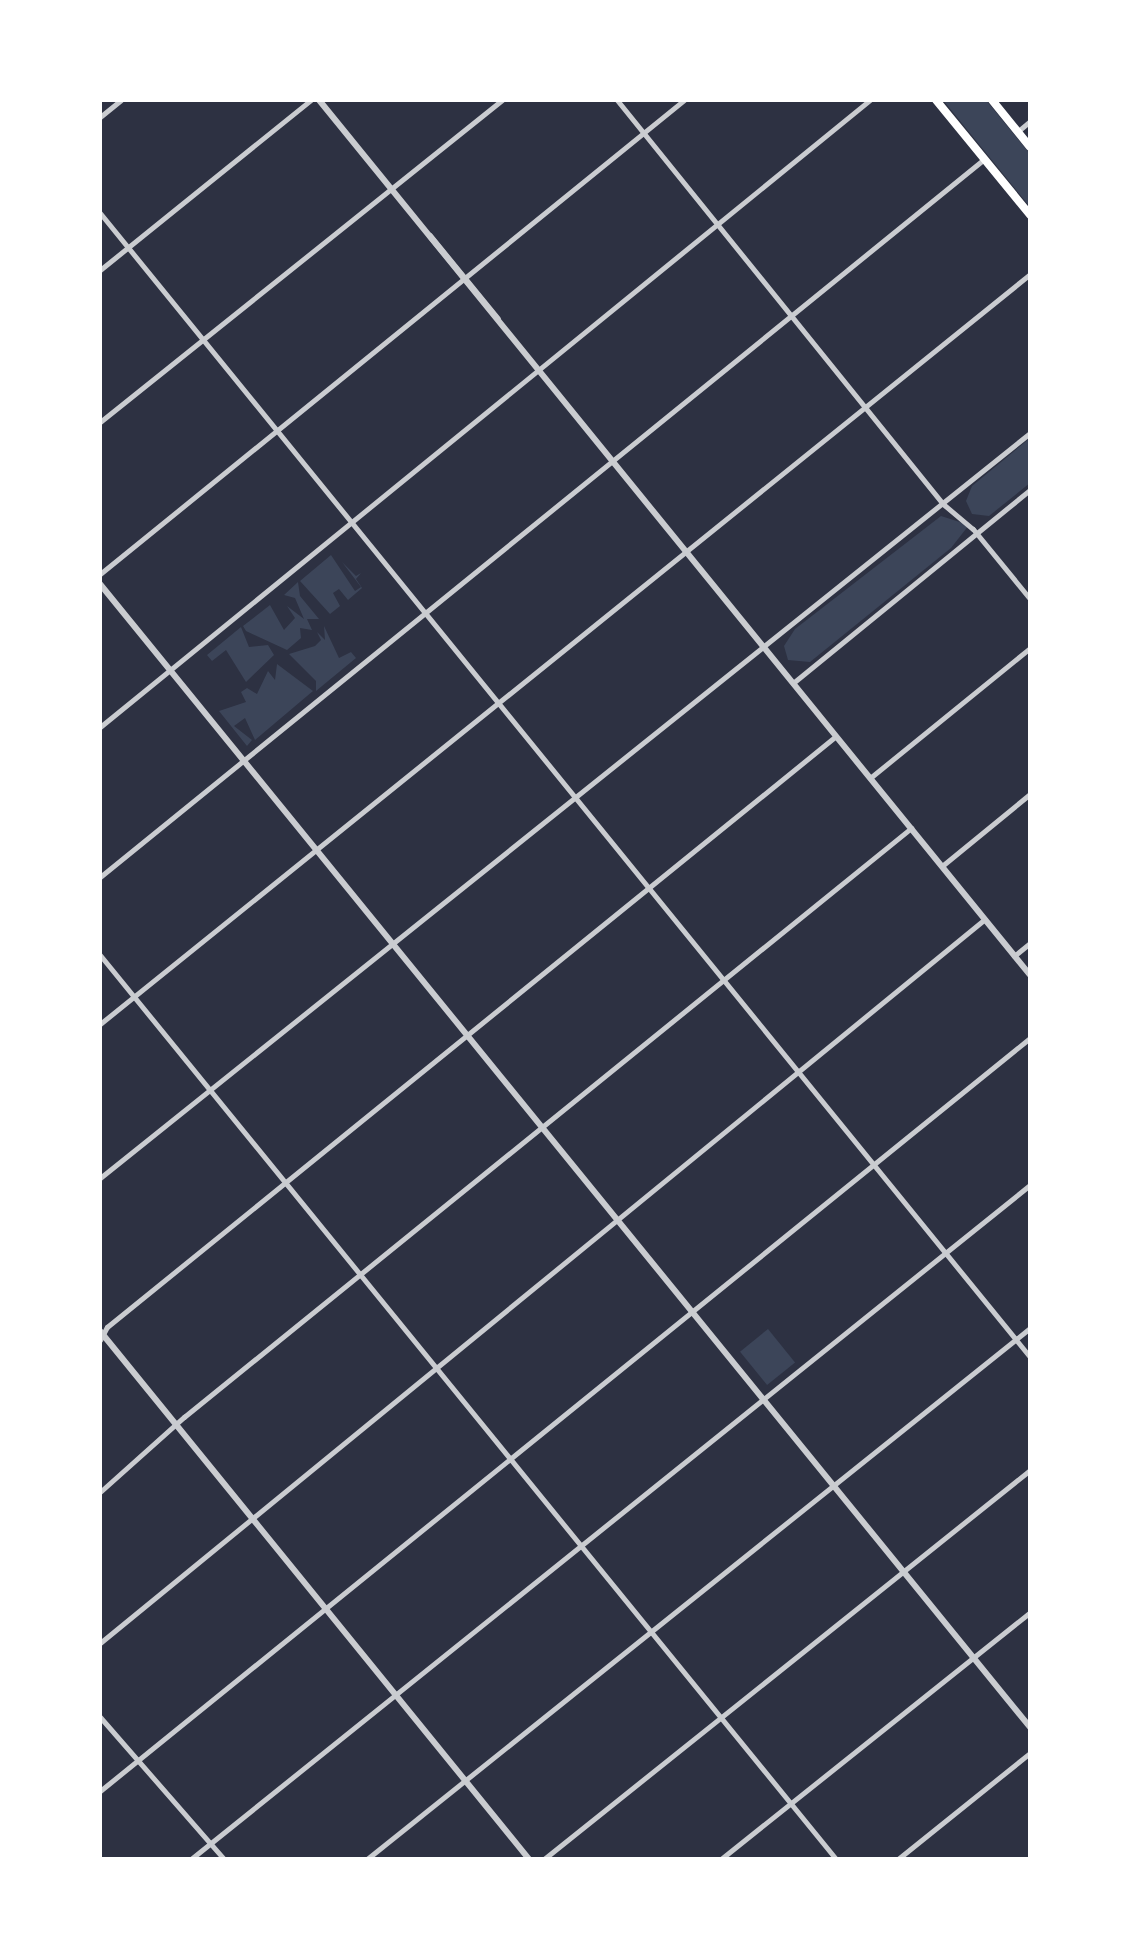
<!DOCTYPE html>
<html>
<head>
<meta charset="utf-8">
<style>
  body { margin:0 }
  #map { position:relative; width:1130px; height:1959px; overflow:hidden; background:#2d3142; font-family:Lato,sans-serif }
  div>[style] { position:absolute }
  .green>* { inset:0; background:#3c4559; transform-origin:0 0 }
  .minor>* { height:5px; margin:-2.5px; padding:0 2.5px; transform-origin:2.5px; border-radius:2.5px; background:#caccd0 }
  .tertiary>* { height:6px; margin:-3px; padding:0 3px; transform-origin:3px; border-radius:3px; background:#caccd0 }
  .secondary>* { height:8px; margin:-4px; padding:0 4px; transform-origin:4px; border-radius:4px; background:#fff }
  span { translate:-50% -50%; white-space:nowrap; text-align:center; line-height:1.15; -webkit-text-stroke:10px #fff; paint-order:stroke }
  .frame { position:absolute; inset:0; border:102px solid #fff; pointer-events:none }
</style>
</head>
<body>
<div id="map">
  <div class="green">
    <div style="clip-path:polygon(943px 100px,986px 100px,1030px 154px,1030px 207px)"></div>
    <div style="clip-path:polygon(1030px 438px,1030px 483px,989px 516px,972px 514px,966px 501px,972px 486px)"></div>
    <div style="clip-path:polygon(941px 516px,969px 525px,951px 548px,810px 662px,788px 660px,784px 646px,795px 629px)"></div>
    <div style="clip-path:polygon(331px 555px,355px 591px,361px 587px,342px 562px,356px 576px,361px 573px,356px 579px,362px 588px,348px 600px,339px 589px,333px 593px,340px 606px,330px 614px,300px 581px)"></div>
    <div style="clip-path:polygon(298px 582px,300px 596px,319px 619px,307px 619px,312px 630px,300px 628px,301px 638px,287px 650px,246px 631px,243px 626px,270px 605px,284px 630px,295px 618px,287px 606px,304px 619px,295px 598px,284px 595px)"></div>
    <div style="clip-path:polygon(324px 626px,339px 658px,351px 652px,356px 658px,316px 691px,316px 681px,289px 654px,315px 646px,321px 640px,317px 632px,325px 640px)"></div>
    <div style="clip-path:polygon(241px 627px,249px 647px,268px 645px,274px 655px,246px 682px,226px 650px,212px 661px,207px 655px)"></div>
    <div style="clip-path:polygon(277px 664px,313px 691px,255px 740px,245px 718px,234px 726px,252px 740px,247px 746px,219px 711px,246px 702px,241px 692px,247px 688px,257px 694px,268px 671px,275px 680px)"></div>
    <div style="left:768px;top:1329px;width:43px;height:36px;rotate:51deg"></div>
  </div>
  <div class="minor">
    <div style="left:617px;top:100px;width:519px;rotate:51.1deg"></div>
    <div style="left:943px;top:504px;width:39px;rotate:40deg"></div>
    <div style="left:973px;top:529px;width:90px;rotate:50.8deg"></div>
    <div style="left:100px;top:117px;width:27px;rotate:-39deg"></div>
    <div style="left:1017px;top:132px;width:17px;rotate:-40deg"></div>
    <div style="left:100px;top:213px;width:1474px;rotate:50.89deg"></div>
    <div style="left:100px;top:270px;width:271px;rotate:-38.9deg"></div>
    <div style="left:100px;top:422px;width:515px;rotate:-38.69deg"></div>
    <div style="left:100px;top:574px;width:752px;rotate:-39.06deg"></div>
    <div style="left:793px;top:683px;width:306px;rotate:-39.2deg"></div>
    <div style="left:100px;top:727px;width:993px;rotate:-39.16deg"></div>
    <div style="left:870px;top:778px;width:206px;rotate:-39.1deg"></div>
    <div style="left:942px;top:866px;width:114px;rotate:-39.3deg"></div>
    <div style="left:100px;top:877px;width:1139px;rotate:-39.08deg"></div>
    <div style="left:100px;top:955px;width:1166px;rotate:50.85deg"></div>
    <div style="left:1014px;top:956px;width:21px;rotate:-39deg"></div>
    <div style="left:100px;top:1024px;width:1195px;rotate:-38.88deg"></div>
    <div style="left:100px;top:1178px;width:1192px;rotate:-38.7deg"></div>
    <div style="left:100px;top:1340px;width:15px;rotate:-62deg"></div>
    <div style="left:107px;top:1327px;width:938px;rotate:-39.03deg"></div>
    <div style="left:100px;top:1492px;width:113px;rotate:-41.8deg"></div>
    <div style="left:184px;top:1417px;width:936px;rotate:-39.01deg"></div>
    <div style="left:100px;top:1643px;width:1143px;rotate:-39.29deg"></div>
    <div style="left:100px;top:1717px;width:189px;rotate:48.9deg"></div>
    <div style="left:100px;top:1791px;width:1197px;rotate:-39deg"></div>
    <div style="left:191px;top:1859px;width:1076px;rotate:-38.78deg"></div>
    <div style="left:367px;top:1859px;width:849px;rotate:-38.69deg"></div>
    <div style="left:544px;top:1859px;width:623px;rotate:-38.67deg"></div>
    <div style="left:721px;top:1859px;width:396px;rotate:-38.6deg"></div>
    <div style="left:898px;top:1859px;width:169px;rotate:-38.8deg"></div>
  </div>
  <div class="tertiary">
    <div style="left:319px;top:100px;width:1127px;rotate:50.9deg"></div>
    <div style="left:430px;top:236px;width:107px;rotate:50.7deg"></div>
    <div style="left:100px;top:584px;width:1474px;rotate:50.87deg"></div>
    <div style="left:100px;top:1331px;width:680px;rotate:50.91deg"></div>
  </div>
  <div class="secondary">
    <div style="left:936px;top:100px;width:149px;rotate:50.7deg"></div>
    <div style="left:992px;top:100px;width:60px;rotate:51deg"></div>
  </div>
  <div class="frame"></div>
</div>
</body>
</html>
